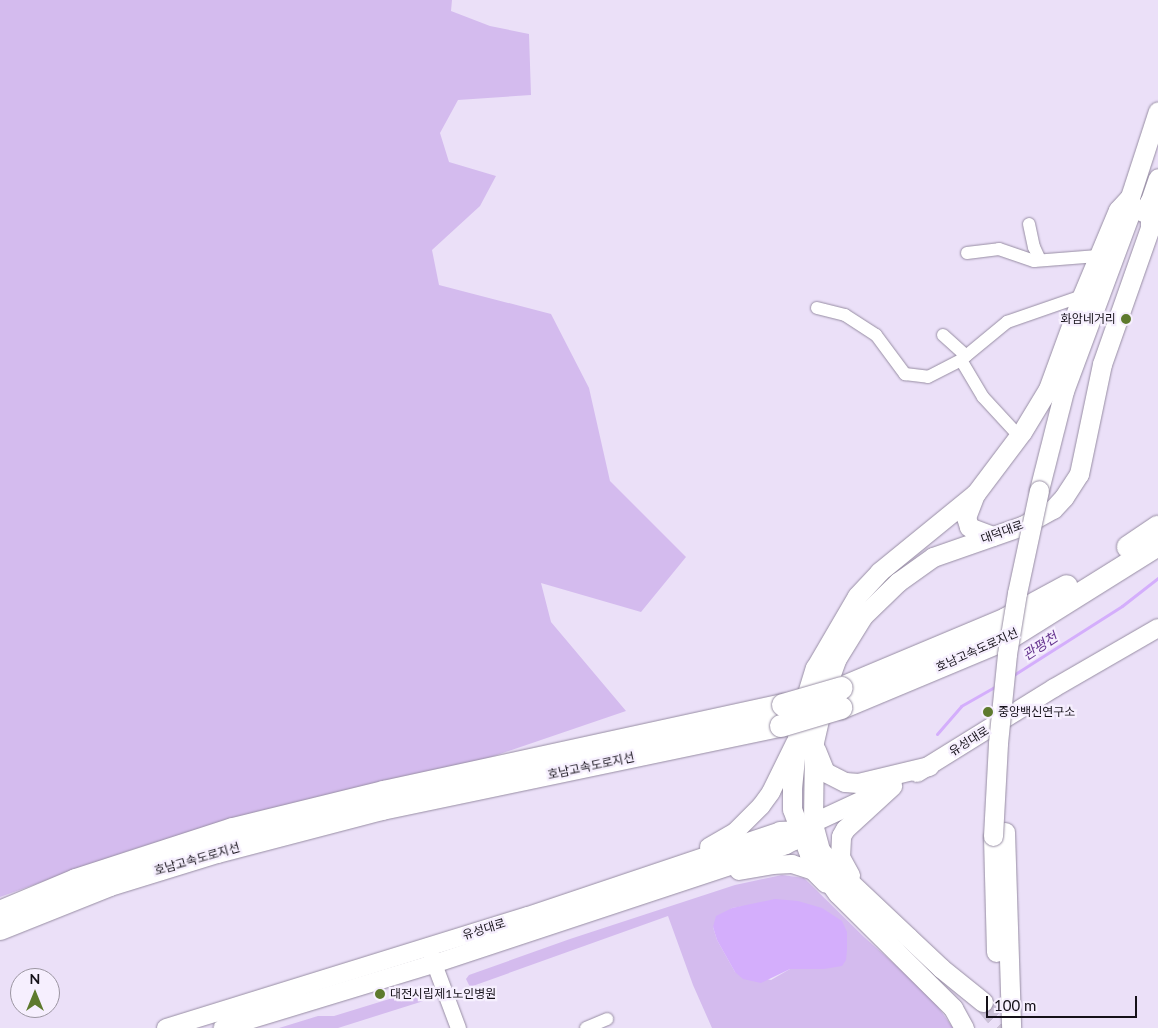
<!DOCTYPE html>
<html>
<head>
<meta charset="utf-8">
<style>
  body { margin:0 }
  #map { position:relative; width:1158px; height:1028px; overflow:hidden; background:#ebe0f8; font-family:Lato,"Noto Sans KR",sans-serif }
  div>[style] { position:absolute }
  .green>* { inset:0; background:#d4bbee }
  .water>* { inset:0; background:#d4aefc }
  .stream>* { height:3px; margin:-1.5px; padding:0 1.5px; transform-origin:1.5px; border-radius:1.5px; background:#d4aefc }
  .primary-tunnel>* { height:19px; margin-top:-9.5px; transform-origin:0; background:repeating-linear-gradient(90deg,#cbc1d7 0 19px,transparent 0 28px) }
  .roads { filter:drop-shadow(0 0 1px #978da3) drop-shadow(0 0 1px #978da3) }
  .minor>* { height:12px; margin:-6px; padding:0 6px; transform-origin:6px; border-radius:6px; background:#fff }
  .tertiary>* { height:15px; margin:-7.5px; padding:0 7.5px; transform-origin:7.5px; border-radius:7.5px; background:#fff }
  .secondary>* { height:18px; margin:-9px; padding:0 9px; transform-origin:9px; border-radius:9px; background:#fff }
  .primary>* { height:19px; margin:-9.5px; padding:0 9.5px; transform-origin:9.5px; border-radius:9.5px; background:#fff }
  .motorway>* { height:22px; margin:-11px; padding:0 11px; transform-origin:11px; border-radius:11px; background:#fff }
  .bridges { filter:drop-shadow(0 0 1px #978da3) drop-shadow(0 0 1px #978da3) }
  .primary-bridge>* { height:19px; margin:-9.5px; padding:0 9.5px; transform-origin:9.5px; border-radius:9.5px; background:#fff }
  .motorway-bridge>* { height:22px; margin:-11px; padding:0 11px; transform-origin:11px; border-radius:11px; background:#fff }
  .dots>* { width:14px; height:14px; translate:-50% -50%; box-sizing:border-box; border:2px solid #f6effe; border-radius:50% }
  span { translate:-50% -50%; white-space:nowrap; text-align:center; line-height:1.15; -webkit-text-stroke:4.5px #f6effe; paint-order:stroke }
  .poi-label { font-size:12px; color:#151119 }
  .right { translate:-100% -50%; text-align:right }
  .left { translate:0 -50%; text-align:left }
  .street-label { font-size:12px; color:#151119 }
  .water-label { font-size:14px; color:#673690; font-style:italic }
  .north { position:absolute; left:10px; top:968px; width:50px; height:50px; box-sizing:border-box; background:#f6effe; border:1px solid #9c96a2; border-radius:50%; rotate:0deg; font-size:14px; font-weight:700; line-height:20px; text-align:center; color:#151119 }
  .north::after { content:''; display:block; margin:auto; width:18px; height:22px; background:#5e7a2e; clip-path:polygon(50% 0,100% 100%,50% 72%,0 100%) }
  .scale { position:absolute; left:986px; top:996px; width:151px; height:22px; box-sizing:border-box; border:2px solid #151119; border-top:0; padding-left:6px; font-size:15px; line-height:18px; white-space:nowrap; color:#151119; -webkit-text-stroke:4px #f6effe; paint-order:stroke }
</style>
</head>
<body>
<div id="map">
  <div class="green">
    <div style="clip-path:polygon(0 0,452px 0,451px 11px,490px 26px,529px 34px,531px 95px,458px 100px,440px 133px,449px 162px,496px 176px,480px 206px,432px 250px,439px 285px,551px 314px,589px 388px,610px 481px,686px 557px,641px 612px,541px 583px,551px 622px,626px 711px,456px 769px,259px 811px,131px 850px,0 897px)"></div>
    <div style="clip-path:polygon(evenodd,782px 875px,804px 878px,864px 937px,918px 985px,934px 1001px,953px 1028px,712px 1028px,693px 985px,668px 916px,470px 987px,466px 979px,469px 975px,570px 939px,735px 885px,782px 875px,764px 903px,811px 968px,790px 969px,771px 980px,735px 972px,717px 940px,713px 927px,732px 908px,764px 903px)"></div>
    <div style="clip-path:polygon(422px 989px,431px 993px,433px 998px,338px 1028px,279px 1028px,318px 1016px,334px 1016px)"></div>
  </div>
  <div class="water">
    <div style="clip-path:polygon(775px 899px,798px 901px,822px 908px,842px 921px,847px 932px,847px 950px,846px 960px,842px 966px,824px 969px,790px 969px,761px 983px,743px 979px,735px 972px,717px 940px,713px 927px,716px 916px,732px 908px)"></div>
  </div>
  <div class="stream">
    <div style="left:1012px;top:676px;width:130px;rotate:-32.5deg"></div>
    <div style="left:1122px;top:606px;width:46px;rotate:-37.9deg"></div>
    <div style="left:937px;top:734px;width:37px;rotate:-49deg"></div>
    <div style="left:961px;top:706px;width:43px;rotate:-29.6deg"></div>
  </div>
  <div class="primary-tunnel">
    <div style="left:983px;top:1002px;width:34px;rotate:50deg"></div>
  </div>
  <div class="roads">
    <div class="minor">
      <div style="left:1029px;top:224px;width:24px;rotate:78deg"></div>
      <div style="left:1034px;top:247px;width:14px;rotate:65deg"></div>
      <div style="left:967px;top:253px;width:32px;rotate:-7deg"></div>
      <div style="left:999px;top:249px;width:37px;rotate:19deg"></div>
      <div style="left:1034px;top:261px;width:64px;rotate:-4.5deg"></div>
      <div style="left:817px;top:308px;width:29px;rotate:14deg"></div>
      <div style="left:845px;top:315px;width:37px;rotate:33deg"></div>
      <div style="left:876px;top:335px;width:49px;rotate:53.4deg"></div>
      <div style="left:905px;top:374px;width:23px;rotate:7deg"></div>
      <div style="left:928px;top:377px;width:37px;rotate:-27deg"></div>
      <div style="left:961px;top:360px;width:60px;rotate:-39.6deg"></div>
      <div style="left:1007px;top:322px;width:79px;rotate:-19.1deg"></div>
      <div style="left:943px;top:335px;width:31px;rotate:42deg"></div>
      <div style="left:961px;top:360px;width:43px;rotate:59.3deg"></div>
      <div style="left:983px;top:397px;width:53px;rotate:47.3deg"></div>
      <div style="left:586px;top:1028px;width:23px;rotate:-23deg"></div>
    </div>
    <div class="tertiary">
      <div style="left:430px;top:953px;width:80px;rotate:69.5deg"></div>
    </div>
    <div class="secondary">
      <div style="left:917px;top:773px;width:161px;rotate:-31.8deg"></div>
      <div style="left:1054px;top:688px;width:120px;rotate:-30deg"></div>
      <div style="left:813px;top:823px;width:76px;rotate:-24.9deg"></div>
      <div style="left:709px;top:847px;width:30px;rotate:-30deg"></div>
      <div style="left:735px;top:832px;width:37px;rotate:-45deg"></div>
      <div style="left:761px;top:806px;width:17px;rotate:-54deg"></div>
      <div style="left:771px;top:792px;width:55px;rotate:-63.9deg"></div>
      <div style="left:739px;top:871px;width:34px;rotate:-10deg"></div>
      <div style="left:772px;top:865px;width:20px;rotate:-3deg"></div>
      <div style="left:792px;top:864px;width:22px;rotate:18deg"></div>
      <div style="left:813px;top:871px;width:18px;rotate:45deg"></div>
      <div style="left:166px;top:1028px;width:379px;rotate:-17.2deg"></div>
      <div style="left:528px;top:916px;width:266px;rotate:-18.6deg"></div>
      <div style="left:780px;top:831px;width:21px;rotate:-3deg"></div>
      <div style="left:801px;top:830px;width:13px;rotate:122deg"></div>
      <div style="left:794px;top:841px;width:9px;rotate:153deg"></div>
      <div style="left:786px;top:845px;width:57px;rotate:159.3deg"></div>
      <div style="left:733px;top:865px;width:316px;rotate:161.7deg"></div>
      <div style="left:433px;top:964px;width:220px;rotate:163.1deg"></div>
    </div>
    <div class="primary">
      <div style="left:1143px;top:212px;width:13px;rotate:-58deg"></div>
      <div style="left:1150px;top:201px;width:24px;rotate:-71deg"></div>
      <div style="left:1039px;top:490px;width:102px;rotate:-75.8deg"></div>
      <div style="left:1064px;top:391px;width:189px;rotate:-69.6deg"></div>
      <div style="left:1130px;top:214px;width:17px;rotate:-90deg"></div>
      <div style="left:1130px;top:197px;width:90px;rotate:-72deg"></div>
      <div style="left:975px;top:494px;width:25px;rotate:111deg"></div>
      <div style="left:966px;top:517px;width:10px;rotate:73deg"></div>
      <div style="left:969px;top:527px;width:25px;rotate:21deg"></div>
      <div style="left:816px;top:750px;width:24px;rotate:68deg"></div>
      <div style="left:825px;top:772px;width:22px;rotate:27deg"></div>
      <div style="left:845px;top:782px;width:13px;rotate:4deg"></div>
      <div style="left:858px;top:783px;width:73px;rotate:-13.5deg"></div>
      <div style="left:1005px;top:832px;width:196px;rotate:88.2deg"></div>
      <div style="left:993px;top:837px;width:115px;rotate:88.5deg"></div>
      <div style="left:850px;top:875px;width:21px;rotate:-119deg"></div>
      <div style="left:840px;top:857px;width:21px;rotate:-87deg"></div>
      <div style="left:841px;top:836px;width:8px;rotate:-60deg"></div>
      <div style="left:845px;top:829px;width:64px;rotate:-42.5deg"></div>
      <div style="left:983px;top:1002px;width:54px;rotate:-141deg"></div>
      <div style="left:941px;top:968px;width:45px;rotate:-136.8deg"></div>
      <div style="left:908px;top:937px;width:93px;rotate:-136.7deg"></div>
      <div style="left:840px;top:873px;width:30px;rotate:-131deg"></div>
      <div style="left:820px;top:850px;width:28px;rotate:-105deg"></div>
      <div style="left:813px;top:823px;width:81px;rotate:-89.3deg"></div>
      <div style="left:814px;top:742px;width:58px;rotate:-77.2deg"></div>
      <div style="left:827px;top:685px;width:29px;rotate:-70deg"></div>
      <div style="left:837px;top:658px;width:49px;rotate:-58.2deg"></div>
      <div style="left:863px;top:616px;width:49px;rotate:-44.2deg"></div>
      <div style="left:898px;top:582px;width:43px;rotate:-35.5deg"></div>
      <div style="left:933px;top:557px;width:94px;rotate:-19.2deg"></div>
      <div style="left:1022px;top:526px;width:35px;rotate:-29deg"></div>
      <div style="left:1053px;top:509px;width:16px;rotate:-47deg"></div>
      <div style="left:1064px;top:497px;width:27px;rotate:-57deg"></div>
      <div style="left:1079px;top:474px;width:112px;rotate:-78.2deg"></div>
      <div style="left:1102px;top:364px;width:144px;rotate:-70.6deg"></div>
      <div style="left:1150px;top:228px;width:27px;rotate:-90deg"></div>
      <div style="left:964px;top:1028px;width:23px;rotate:-119deg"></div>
      <div style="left:953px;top:1008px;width:163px;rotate:-135.2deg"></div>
      <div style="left:837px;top:893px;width:48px;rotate:-125.7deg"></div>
      <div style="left:809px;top:854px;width:48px;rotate:-110.7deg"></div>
      <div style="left:792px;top:809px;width:21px;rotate:-90deg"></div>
      <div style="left:792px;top:788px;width:50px;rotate:-84.3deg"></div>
      <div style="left:797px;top:738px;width:36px;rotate:-79deg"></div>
      <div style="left:804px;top:703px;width:37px;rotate:-73deg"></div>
      <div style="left:815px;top:668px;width:83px;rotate:-59.7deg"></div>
      <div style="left:857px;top:596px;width:33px;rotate:-47deg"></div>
      <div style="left:879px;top:572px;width:125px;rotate:-39.2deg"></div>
      <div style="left:976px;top:493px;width:76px;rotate:-53deg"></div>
      <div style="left:1022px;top:432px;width:50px;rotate:-58.8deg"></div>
      <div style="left:1048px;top:389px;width:99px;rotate:-69.9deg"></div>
      <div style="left:1082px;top:296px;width:93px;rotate:-67.3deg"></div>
      <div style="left:1118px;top:210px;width:18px;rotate:-47deg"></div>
    </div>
    <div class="motorway">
      <div style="left:1128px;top:547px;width:36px;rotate:-34deg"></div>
      <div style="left:842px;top:688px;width:178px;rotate:-22.8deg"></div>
      <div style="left:1006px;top:619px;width:69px;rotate:-28.4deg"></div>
      <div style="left:841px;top:708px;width:184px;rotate:-22.7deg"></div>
      <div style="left:1011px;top:637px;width:173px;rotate:-32deg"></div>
      <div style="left:0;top:912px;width:82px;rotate:-22.8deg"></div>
      <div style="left:76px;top:880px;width:165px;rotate:-18deg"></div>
      <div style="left:233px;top:829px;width:155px;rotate:-13.8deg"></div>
      <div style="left:384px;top:792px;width:408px;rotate:-12.3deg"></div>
      <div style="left:0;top:929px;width:118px;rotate:-21.8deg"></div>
      <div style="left:110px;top:885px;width:112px;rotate:-17.1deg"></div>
      <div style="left:217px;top:852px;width:171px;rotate:-14.6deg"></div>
      <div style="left:382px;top:809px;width:408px;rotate:-11.8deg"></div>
    </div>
  </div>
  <div class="bridges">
    <div class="primary-bridge">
      <div style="left:993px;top:836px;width:93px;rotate:-86.9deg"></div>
      <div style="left:998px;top:743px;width:89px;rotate:-84.2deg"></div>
      <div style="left:1007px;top:654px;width:62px;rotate:-80.7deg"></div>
      <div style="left:1017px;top:593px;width:105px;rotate:-77.9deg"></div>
    </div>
    <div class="motorway-bridge">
      <div style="left:783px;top:705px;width:61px;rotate:-16.1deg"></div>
      <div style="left:781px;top:726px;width:63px;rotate:-16.7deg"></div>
    </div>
  </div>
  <div class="dots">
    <div style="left:1126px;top:319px;background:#5e7a2e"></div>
    <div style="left:988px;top:712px;background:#5e7a2e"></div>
    <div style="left:380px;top:994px;background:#5e7a2e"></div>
  </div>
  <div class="poi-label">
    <span class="right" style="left:1116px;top:319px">화암네거리</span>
    <span class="left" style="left:998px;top:712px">중앙백신연구소</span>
    <span class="left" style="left:390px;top:994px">대전시립제1노인병원</span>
  </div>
  <div class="street-label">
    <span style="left:1002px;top:532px;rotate:-20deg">대덕대로</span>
    <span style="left:977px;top:650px;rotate:-24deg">호남고속도로지선</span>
    <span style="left:969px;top:741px;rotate:-32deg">유성대로</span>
    <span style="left:591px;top:766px;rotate:-12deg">호남고속도로지선</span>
    <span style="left:197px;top:859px;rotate:-16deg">호남고속도로지선</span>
    <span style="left:484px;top:929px;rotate:-17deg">유성대로</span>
  </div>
  <div class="water-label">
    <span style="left:1040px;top:646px;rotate:-33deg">관평천</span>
  </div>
  <div class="north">N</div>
  <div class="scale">100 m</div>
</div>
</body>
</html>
